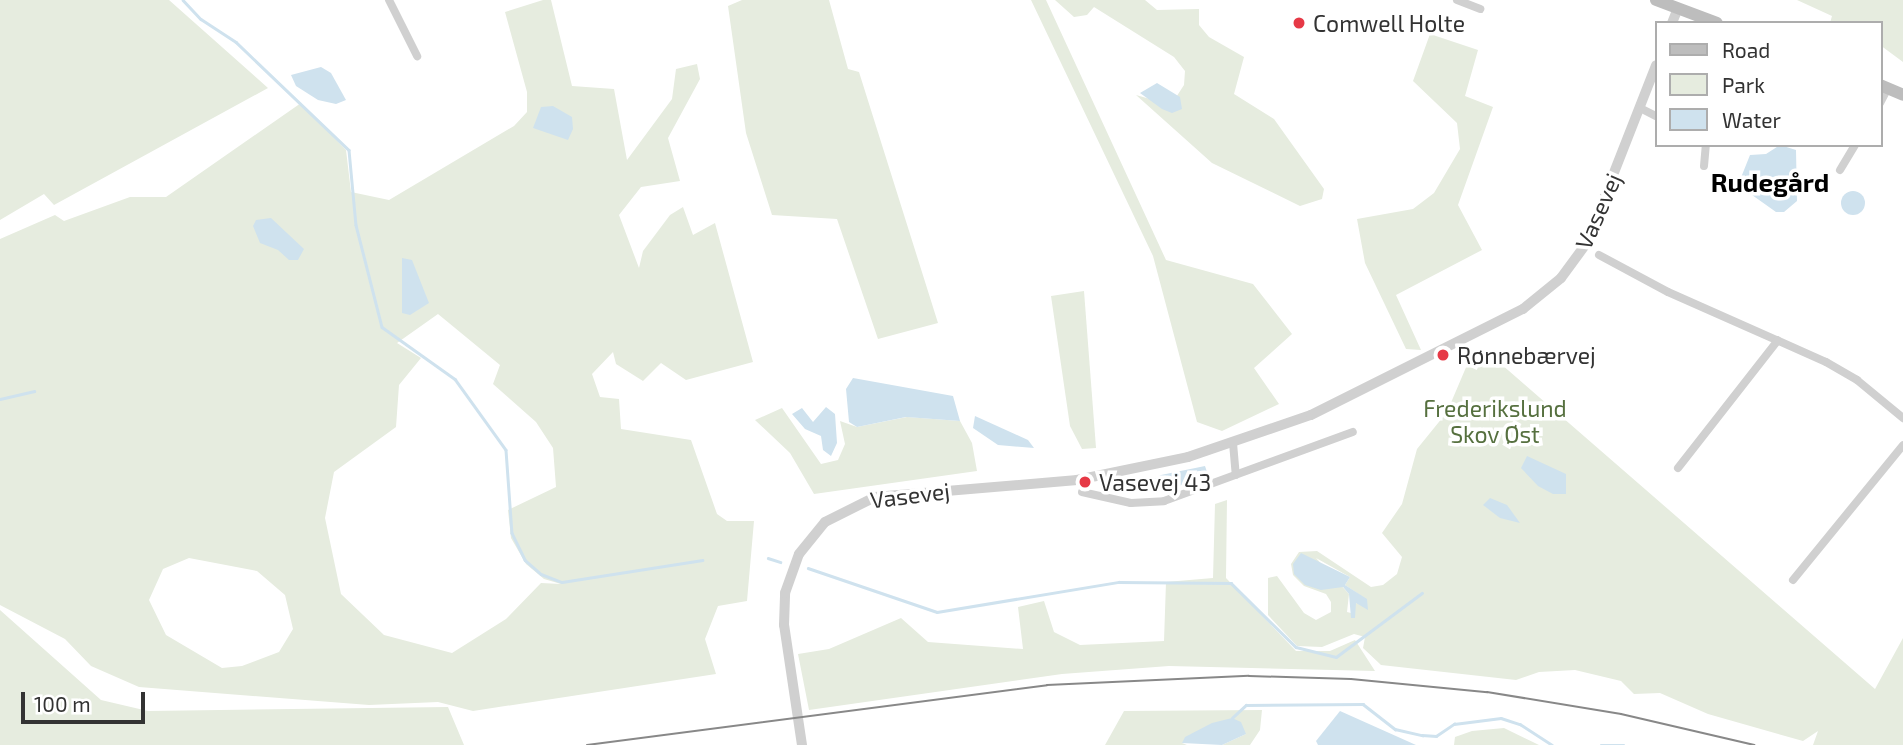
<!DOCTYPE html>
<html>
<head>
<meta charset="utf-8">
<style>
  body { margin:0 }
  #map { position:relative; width:1903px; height:745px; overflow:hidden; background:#fff; font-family:"Exo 2",sans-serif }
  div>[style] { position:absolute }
  .green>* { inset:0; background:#e6ecdf }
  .water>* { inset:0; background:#cfe2ee }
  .round { border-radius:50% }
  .stream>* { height:2.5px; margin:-1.25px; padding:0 1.25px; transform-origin:1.25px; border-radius:1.25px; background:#cfe2ee }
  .minor>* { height:8px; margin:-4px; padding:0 4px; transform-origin:4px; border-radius:4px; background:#d0d0d0 }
  .tertiary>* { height:10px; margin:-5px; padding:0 5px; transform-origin:5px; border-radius:5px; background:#d0d0d0 }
  .secondary>* { height:12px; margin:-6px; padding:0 6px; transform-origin:6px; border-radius:6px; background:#bdbdbd }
  .tram>* { height:2px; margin:-1px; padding:0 1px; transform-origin:1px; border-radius:1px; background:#888 }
  .dots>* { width:19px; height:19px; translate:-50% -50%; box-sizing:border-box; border:4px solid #fff; border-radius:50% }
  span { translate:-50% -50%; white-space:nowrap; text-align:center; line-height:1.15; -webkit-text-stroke:7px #fff; paint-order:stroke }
  .poi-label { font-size:23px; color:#333 }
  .left { translate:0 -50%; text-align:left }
  .street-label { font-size:23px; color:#333 }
  .park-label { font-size:23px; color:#56703f }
  .quarter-label { font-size:26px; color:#000; font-weight:700 }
  .legend { position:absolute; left:1655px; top:21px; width:228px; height:126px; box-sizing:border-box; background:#fff; border:2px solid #adadad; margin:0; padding:9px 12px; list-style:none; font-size:21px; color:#333 }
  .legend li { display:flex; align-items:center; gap:14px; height:35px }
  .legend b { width:35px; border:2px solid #adadad }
  .scale { position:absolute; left:21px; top:692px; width:124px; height:32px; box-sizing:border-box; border:4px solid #333; border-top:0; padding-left:9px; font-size:21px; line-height:24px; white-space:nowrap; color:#333; -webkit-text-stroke:5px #fff; paint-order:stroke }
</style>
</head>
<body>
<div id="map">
  <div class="green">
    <div style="clip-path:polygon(0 0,169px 0,268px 88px,54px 205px,44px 194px,0 220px)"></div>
    <div style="clip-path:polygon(evenodd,543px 0,551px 0,572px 86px,614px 89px,627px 160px,672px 99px,676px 69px,697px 64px,700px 79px,668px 138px,680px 181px,641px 187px,619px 215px,639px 268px,643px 251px,670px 215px,683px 207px,693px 235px,715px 223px,753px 362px,686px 380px,661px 363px,643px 381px,616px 364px,613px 352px,592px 374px,600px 397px,619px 399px,621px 429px,691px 440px,717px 514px,727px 521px,754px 521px,747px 601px,718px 606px,705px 639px,716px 674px,473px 711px,438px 702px,369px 705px,139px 687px,91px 666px,65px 639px,0 605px,0 239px,55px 215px,64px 221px,130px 197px,166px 197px,301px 103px,346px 150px,351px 192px,389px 200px,514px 126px,527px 112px,527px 92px,505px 12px,543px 0,438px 314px,500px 365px,493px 384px,536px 422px,553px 448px,556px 487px,508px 510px,511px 538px,526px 564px,544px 579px,561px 584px,541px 583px,506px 619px,452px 653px,384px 635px,341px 594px,325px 518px,334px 472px,396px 427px,399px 385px,421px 358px,397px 343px,438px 314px,543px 0,189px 558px,257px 571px,285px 595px,293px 629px,279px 652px,242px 666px,222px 668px,166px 635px,149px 600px,163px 569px,189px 558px)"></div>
    <div style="clip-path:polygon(742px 0,829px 0,848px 69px,859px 72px,938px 323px,878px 339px,837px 219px,772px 215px,746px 133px,728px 6px)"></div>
    <div style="clip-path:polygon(1031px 0,1046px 0,1166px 260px,1253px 284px,1292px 334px,1254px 368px,1279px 404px,1222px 431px,1197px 422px,1153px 256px)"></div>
    <div style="clip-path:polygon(1055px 0,1145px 0,1157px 10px,1199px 9px,1199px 25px,1209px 37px,1244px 57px,1234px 94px,1274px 119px,1324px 189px,1322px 199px,1300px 206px,1212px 163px,1136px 95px,1171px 105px,1184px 85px,1185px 71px,1174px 57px,1094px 7px,1087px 15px,1074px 17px)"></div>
    <div style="clip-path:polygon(1797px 0,1903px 0,1903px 62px,1880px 45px,1880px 23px,1830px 23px,1832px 16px)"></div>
    <div style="clip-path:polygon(1430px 34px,1478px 50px,1465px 96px,1493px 107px,1458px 205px,1482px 250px,1396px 295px,1421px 350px,1406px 349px,1365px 263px,1357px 219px,1413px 209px,1434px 193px,1460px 149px,1457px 123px,1413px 81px)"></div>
    <div style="clip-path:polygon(1084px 291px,1096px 448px,1082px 449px,1070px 426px,1051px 296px)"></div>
    <div style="clip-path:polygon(evenodd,1493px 357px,1875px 689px,1903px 638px,1903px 745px,1813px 745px,1818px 731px,1803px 741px,1708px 714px,1660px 693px,1634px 694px,1621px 681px,1575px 670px,1539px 672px,1516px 680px,1381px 665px,1363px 648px,1365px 637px,1354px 634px,1322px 647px,1297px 646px,1268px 615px,1268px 578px,1277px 576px,1304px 613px,1316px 620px,1331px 612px,1331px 602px,1326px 594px,1304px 586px,1293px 575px,1291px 564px,1299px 552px,1317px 551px,1371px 587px,1383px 585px,1397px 574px,1402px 557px,1382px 533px,1402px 504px,1417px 449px,1447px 412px,1467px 365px,1493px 357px,1316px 558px,1350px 577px,1345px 585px,1360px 595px,1360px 602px,1354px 604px,1355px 614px,1347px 612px,1349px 594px,1316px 558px)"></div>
    <div style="clip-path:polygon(782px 408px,821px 464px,838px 460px,845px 444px,840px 421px,857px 427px,907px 417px,960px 421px,972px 443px,977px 471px,814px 494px,790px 453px,755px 420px)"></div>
    <div style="clip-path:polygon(1227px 500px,1226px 578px,1296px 651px,1330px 651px,1355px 640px,1375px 671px,1169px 666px,1062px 674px,809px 710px,798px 654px,829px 649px,901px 618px,928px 642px,1023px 649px,1018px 607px,1044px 601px,1054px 632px,1080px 645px,1164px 641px,1166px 582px,1213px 578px,1215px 504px)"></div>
    <div style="clip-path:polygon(0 610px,101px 700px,148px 711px,448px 707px,464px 745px,0 745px)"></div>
    <div style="clip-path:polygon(1262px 710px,1260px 730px,1250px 745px,1222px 745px,1246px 734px,1182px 743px,1187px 745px,1105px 745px,1124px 711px)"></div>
    <div style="clip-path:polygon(1504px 728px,1539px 745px,1454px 745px,1455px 737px,1472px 731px)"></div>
  </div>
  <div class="water">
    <div style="clip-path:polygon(321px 67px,331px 73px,346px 100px,336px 104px,318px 100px,296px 86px,291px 75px)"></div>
    <div style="clip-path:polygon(1157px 83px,1180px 97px,1182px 109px,1172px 113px,1162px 109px,1140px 93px)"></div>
    <div style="clip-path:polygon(553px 106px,572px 117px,573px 129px,568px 140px,533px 128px,541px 107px)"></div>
    <div style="clip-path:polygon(1780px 145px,1796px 150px,1797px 201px,1784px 212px,1776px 212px,1745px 190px,1740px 180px,1750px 155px,1766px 154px)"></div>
    <div class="round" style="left:1841px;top:191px;width:24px;height:24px"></div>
    <div style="clip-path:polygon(271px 218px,304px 249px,298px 260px,289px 260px,278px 250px,260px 243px,253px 226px,256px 220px)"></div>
    <div style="clip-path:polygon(402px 258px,412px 260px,429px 303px,410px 315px,402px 313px)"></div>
    <div style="clip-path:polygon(853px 378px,953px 396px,960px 421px,906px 417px,857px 427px,849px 422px,846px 389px)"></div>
    <div style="clip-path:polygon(826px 407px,835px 414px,837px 443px,831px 456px,823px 450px,821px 436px,805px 429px,792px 414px,802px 408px,813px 422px)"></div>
    <div style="clip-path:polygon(975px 416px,1028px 440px,1034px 448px,998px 445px,973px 428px)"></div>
    <div style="clip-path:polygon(1527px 456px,1566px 474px,1566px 494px,1553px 494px,1538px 486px,1521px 468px)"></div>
    <div style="clip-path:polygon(1205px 466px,1207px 472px,1194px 480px,1169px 490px,1156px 487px,1154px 479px,1161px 475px)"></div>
    <div style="clip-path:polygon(1490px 498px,1507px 505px,1520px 523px,1500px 518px,1483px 505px)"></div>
    <div style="clip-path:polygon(1301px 553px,1350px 577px,1345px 585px,1367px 599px,1368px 610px,1356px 603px,1355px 618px,1351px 618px,1349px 594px,1343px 587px,1321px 590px,1305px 585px,1294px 574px,1293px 564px)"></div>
    <div style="clip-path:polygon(1340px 711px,1416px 745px,1318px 745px,1316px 741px)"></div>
    <div style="clip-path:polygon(1232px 718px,1241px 722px,1246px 734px,1222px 745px,1182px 743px,1185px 737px,1212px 723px)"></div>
  </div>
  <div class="stream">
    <div style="left:183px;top:0;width:26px;rotate:47deg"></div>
    <div style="left:201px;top:19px;width:42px;rotate:33.3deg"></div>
    <div style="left:236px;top:42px;width:156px;rotate:43.7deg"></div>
    <div style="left:349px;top:150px;width:75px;rotate:84.7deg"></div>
    <div style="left:356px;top:225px;width:105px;rotate:75.7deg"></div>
    <div style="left:382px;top:327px;width:90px;rotate:35.5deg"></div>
    <div style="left:455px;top:379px;width:87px;rotate:54.3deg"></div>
    <div style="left:506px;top:450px;width:83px;rotate:85.9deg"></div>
    <div style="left:512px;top:533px;width:30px;rotate:64deg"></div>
    <div style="left:525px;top:560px;width:21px;rotate:41deg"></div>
    <div style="left:541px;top:574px;width:22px;rotate:21deg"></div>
    <div style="left:562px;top:582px;width:142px;rotate:-8.9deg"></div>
    <div style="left:0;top:399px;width:35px;rotate:-13deg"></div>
    <div style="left:768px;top:558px;width:13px;rotate:18deg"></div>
    <div style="left:808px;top:568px;width:136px;rotate:18.8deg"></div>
    <div style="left:937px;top:612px;width:184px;rotate:-9.4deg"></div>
    <div style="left:1119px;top:582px;width:112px;rotate:0.5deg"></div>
    <div style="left:1231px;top:583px;width:91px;rotate:44.6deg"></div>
    <div style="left:1296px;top:647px;width:41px;rotate:14deg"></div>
    <div style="left:1336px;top:657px;width:107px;rotate:-36.7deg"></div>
    <div style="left:1232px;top:718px;width:19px;rotate:-43deg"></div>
    <div style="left:1246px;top:705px;width:117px;rotate:-0.5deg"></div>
    <div style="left:1363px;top:704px;width:41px;rotate:38deg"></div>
    <div style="left:1395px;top:729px;width:28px;rotate:13deg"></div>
    <div style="left:1422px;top:735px;width:14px;rotate:4deg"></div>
    <div style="left:1436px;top:736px;width:22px;rotate:-34deg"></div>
    <div style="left:1454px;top:724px;width:47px;rotate:-7.3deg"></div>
    <div style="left:1501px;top:718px;width:20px;rotate:18deg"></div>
    <div style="left:1520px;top:724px;width:38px;rotate:33deg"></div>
    <div style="left:1601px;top:745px;width:23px"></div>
  </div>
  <div class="minor">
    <div style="left:389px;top:0;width:63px;rotate:63.4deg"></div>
    <div style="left:1457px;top:0;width:25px;rotate:21deg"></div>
    <div style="left:1880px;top:103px;width:17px;rotate:-62deg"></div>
    <div style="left:1640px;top:108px;width:18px;rotate:27deg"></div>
    <div style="left:1704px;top:166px;width:21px;rotate:-85deg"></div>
    <div style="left:1840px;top:170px;width:29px;rotate:-59deg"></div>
    <div style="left:1599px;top:255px;width:78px;rotate:28.2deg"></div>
    <div style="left:1668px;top:292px;width:173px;rotate:23.9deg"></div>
    <div style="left:1826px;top:362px;width:36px;rotate:30deg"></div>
    <div style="left:1857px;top:380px;width:60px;rotate:39.6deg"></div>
    <div style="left:1233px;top:443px;width:32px;rotate:85deg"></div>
    <div style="left:1678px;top:468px;width:162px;rotate:-52deg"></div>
    <div style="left:1082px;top:492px;width:50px;rotate:12.7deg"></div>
    <div style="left:1131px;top:503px;width:33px;rotate:-3deg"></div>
    <div style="left:1164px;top:501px;width:201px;rotate:-20.1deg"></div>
    <div style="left:1793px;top:580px;width:174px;rotate:-50.8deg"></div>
  </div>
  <div class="tertiary">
    <div style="left:1672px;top:23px;width:16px;rotate:-68deg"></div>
    <div style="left:802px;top:745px;width:121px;rotate:-98.5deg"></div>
    <div style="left:784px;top:625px;width:32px;rotate:-88deg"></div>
    <div style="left:785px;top:593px;width:41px;rotate:-70.3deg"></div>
    <div style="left:799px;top:554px;width:41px;rotate:-50.9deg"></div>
    <div style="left:825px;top:522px;width:56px;rotate:-26.6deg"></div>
    <div style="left:875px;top:497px;width:203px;rotate:-4.8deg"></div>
    <div style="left:1077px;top:480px;width:113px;rotate:-11.7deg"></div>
    <div style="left:1188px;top:457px;width:130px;rotate:-18.9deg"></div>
    <div style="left:1311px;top:415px;width:237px;rotate:-26.6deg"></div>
    <div style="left:1523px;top:309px;width:49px;rotate:-39.2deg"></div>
    <div style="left:1561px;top:278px;width:42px;rotate:-53.7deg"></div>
    <div style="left:1586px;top:244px;width:192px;rotate:-68.6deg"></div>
  </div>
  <div class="secondary">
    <div style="left:1656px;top:0;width:65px;rotate:20.7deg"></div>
    <div style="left:1880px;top:85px;width:25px;rotate:23deg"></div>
  </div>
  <div class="tram">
    <div style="left:587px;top:745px;width:464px;rotate:-7.4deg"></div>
    <div style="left:1047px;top:685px;width:202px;rotate:-2.6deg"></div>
    <div style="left:1249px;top:676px;width:102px;rotate:1.7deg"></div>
    <div style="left:1351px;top:679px;width:137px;rotate:5.5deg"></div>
    <div style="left:1487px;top:692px;width:136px;rotate:9.3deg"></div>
    <div style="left:1621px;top:714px;width:137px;rotate:13.1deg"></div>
  </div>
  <div class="dots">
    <div style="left:1299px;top:23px;background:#e63946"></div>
    <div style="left:1443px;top:355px;background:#e63946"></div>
    <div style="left:1085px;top:482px;background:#e63946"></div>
  </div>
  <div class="poi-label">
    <span class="left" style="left:1313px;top:23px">Comwell Holte</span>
    <span class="left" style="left:1457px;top:355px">Rønnebærvej</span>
    <span class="left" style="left:1099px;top:482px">Vasevej 43</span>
  </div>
  <div class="street-label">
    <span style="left:1598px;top:211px;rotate:-66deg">Vasevej</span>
    <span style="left:910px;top:495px;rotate:-7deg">Vasevej</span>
  </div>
  <div class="park-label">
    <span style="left:1495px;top:421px">Frederikslund<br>Skov Øst</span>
  </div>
  <div class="quarter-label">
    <span style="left:1770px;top:182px">Rudegård</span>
  </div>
  <ul class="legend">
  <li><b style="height:9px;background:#bdbdbd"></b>Road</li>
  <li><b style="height:19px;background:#e6ecdf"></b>Park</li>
  <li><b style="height:19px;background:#cfe2ee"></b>Water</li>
  </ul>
  <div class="scale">100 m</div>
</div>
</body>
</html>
